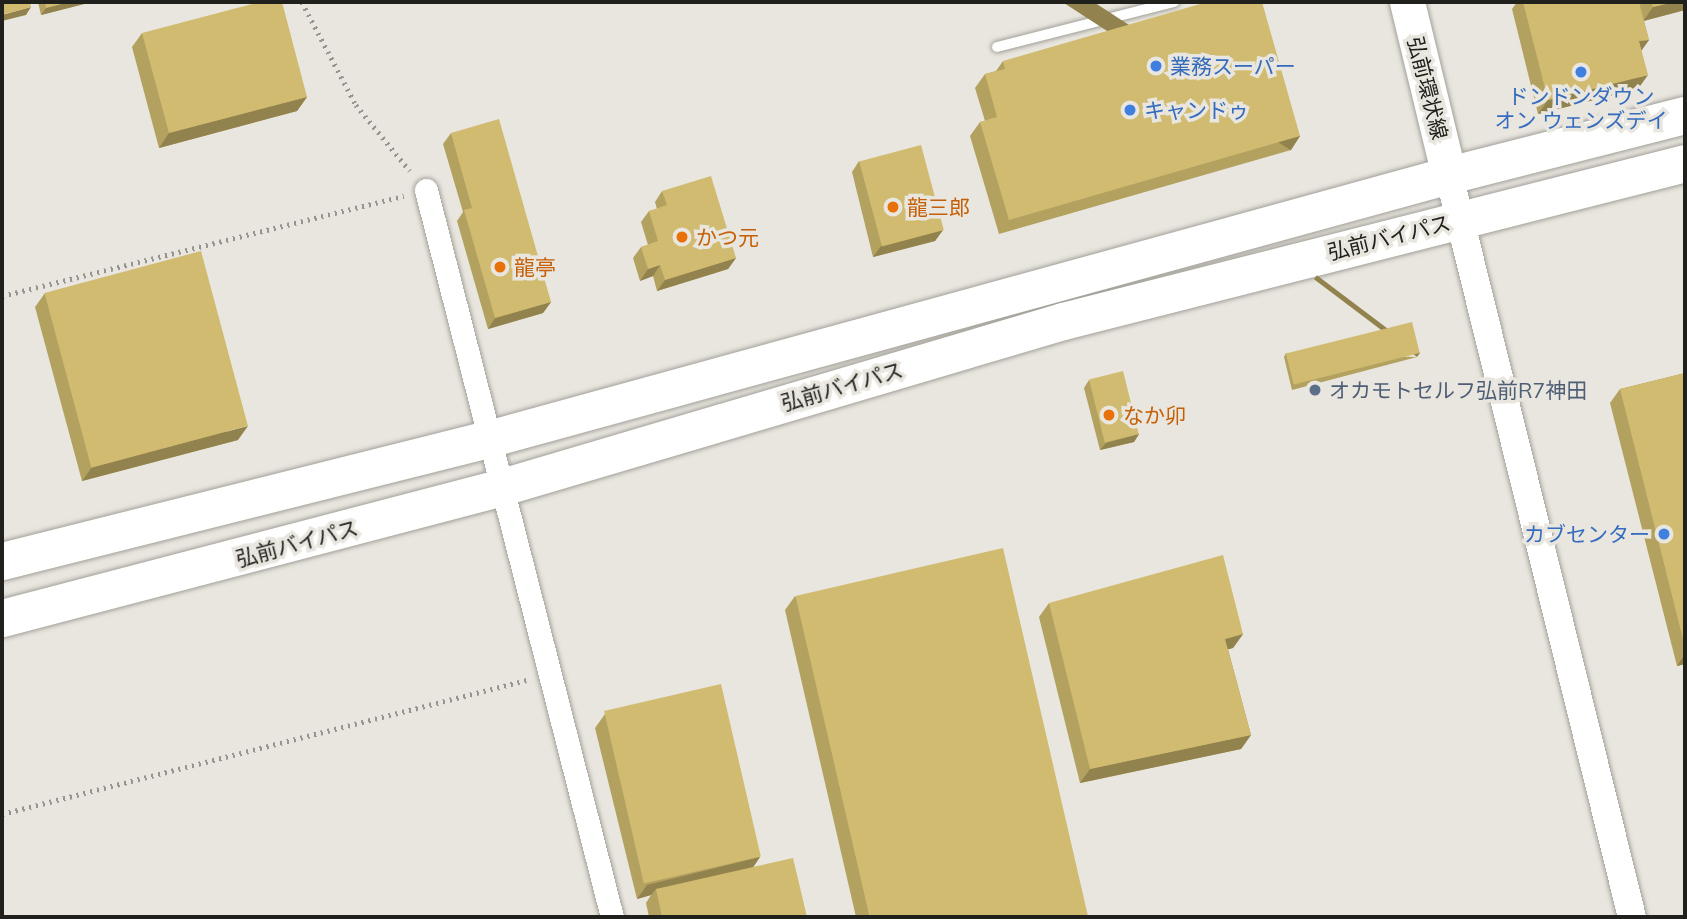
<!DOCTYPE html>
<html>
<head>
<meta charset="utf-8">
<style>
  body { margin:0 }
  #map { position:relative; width:1687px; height:919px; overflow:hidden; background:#e8e6de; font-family:Mulish,"Noto Sans JP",sans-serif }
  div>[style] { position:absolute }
  .path>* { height:4.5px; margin-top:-2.25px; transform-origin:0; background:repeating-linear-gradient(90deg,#95948e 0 2px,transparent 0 7px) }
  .roads { filter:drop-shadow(0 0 2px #a2a099) drop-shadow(0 0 2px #a2a099) }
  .service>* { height:10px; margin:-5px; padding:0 5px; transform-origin:5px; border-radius:5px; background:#fff }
  .minor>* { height:23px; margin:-11.5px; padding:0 11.5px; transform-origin:11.5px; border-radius:11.5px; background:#fff }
  .tertiary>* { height:28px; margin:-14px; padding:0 14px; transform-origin:14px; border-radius:14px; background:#fff }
  .primary>* { height:35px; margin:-17.5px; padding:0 17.5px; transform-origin:17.5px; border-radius:17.5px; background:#fff }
  .trunk>* { height:37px; margin:-18.5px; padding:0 18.5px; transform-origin:18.5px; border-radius:18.5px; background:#fff }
  .wall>* { inset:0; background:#b3a160 }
  .shaded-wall>* { inset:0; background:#92834e; transform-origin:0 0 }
  .building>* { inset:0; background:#d0bb70; transform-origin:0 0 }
  .dots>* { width:19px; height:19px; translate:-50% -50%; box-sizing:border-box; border:4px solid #e8e6de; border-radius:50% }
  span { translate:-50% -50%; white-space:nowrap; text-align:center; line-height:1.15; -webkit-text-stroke:7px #e8e6de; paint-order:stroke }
  .shop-label { font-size:21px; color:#366cbe }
  .left { translate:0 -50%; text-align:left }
  .right { translate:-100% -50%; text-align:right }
  .street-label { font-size:21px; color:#20201d }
  .food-label { font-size:21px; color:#c56008 }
  .service-label { font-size:21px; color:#4e5e75 }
  .frame { position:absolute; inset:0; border:4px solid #20201d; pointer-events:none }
</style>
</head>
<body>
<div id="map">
  <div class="path">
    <div style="left:302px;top:2px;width:116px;rotate:62.3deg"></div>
    <div style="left:356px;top:105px;width:85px;rotate:50.7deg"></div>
    <div style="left:2px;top:296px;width:414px;rotate:-14deg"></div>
    <div style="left:2px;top:814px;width:542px;rotate:-14.32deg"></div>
  </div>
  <div class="roads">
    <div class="service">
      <div style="left:997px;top:47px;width:183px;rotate:-14.3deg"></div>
    </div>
    <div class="minor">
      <div style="left:426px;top:190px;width:750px;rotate:75.65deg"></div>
    </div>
    <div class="tertiary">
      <div style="left:1449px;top:175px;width:764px;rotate:76.15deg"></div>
    </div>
    <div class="primary">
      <div style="left:1407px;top:2px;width:178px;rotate:76.4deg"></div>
    </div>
    <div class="trunk">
      <div style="left:2px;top:561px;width:501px;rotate:-14.09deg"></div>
      <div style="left:488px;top:439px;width:997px;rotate:-15.36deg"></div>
      <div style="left:1449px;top:175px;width:244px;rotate:-14.3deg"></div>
      <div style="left:2px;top:618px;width:517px;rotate:-14.68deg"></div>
      <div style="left:502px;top:487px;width:585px;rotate:-16.48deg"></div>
      <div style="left:1063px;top:321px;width:642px;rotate:-14.25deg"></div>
    </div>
  </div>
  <div class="wall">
    <div style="clip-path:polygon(38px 2px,86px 2px,84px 4px,41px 15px)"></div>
    <div style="clip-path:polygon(1517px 2px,1685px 2px,1685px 10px,1644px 21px,1649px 40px,1641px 50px,1638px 89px,1538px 114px,1512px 9px)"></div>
    <div style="clip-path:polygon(142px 33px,307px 97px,297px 111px,159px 148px,132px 47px)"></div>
    <div style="clip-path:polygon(1003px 61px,1300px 136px,1291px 150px,999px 234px,970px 136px,980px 122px,985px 121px,975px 88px,985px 74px,996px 71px)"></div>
    <div style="clip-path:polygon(451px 133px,551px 302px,543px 313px,488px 329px,457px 221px,463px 212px,443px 144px)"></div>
    <div style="clip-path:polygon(859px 161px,943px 230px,935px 241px,873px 257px,852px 172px)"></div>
    <div style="clip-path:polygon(662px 191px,736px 258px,728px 269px,657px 291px,653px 276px,640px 281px,633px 258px,641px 247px,648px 245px,641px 222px,649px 211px,657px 209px,655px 202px)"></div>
    <div style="clip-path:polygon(45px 293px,238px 440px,82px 481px,35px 307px)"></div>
    <div style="clip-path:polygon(1286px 353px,1417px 357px,1292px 390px,1284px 357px)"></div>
    <div style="clip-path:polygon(1685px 373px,1685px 664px,1677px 666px,1610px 403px,1620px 389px)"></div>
    <div style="clip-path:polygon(1089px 380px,1139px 434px,1134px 442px,1100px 450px,1084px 388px)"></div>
    <div style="clip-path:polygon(795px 596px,1088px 917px,856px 917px,785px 610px)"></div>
    <div style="clip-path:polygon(1049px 603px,1243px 634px,1233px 648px,1228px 649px,1251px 735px,1241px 749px,1080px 783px,1039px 617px)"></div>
    <div style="clip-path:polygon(605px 714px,760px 857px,753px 867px,807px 917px,649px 917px,646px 903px,651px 895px,637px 899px,595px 728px)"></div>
  </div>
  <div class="shaded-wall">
    <div style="clip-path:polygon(69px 2px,86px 2px,84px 4px,41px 15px,46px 8px)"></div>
    <div style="clip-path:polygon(1674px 2px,1685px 2px,1685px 10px,1643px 21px,1653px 7px)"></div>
    <div style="clip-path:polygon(31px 7px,26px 15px,2px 21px,2px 15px)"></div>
    <div style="clip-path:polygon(1649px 40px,1639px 54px,1639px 41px)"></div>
    <div style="clip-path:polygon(1648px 75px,1638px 89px,1538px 114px,1548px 100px)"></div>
    <div style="clip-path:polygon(307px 97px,297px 111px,159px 148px,169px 133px)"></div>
    <div style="left:1300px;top:136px;width:17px;height:303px;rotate:123deg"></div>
    <div style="clip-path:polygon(943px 230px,935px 241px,873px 257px,881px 246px)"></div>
    <div style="clip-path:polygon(736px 258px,728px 269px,657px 291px,665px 280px)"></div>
    <div style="clip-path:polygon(660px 265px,653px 276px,640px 281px,648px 269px)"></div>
    <div style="clip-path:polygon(551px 302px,543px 313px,488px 329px,495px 318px)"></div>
    <div style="left:1420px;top:353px;width:5px;height:129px;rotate:127deg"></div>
    <div style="clip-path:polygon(248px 426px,238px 440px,82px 481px,92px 467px)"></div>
    <div style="clip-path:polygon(1139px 434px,1134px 442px,1100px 450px,1106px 443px)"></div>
    <div style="clip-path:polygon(1243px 634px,1233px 648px,1215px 653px,1225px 639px)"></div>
    <div style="clip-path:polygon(1685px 654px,1685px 664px,1677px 666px)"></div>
    <div style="clip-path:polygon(1251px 735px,1241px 749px,1080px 783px,1090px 769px)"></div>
    <div style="clip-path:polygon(760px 857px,750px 872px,656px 889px,651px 895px,637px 899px,647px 885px)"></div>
  </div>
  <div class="building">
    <div style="clip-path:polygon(2px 2px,30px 2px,31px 7px,2px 15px)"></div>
    <div style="clip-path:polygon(45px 2px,69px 2px,46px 8px)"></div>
    <div style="clip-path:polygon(260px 2px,282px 2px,307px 97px,169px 133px,142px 33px)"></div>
    <div style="clip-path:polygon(1207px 2px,1262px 2px,1300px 136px,1009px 220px,980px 122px,997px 117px,985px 74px,1005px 69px,1003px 61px)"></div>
    <div style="clip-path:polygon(1523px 2px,1639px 2px,1649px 40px,1639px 41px,1648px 75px,1548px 100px)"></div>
    <div style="clip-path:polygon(1651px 2px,1674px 2px,1653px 7px)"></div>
    <div style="clip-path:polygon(499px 119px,551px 302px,495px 318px,464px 210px,472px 208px,451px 133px)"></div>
    <div style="left:921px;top:145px;width:88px;height:64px;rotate:75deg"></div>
    <div style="clip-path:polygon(711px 176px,736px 258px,665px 280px,660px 265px,648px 269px,641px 247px,658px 241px,649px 211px,667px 205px,662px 191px)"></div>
    <div style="left:201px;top:251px;width:181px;height:162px;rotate:75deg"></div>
    <div style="left:1412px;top:322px;width:32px;height:130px;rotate:76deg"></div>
    <div style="left:1123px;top:371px;width:65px;height:35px;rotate:76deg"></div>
    <div style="clip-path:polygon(1685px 373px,1685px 647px,1620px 389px)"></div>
    <div style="left:1003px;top:548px;width:379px;height:213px;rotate:77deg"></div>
    <div style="clip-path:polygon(1223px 555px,1243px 634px,1225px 639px,1251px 735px,1090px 769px,1049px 603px)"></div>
    <div style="left:721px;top:684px;width:177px;height:120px;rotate:77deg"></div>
    <div style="clip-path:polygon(793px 858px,807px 917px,662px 917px,656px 889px)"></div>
  </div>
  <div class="dots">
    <div style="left:1156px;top:66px;background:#3f7fe0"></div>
    <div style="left:1581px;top:72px;background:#3f7fe0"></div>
    <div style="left:1130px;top:110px;background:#3f7fe0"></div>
    <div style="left:893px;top:207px;background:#e8710a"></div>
    <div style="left:682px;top:237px;background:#e8710a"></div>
    <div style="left:500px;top:267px;background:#e8710a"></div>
    <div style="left:1315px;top:390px;background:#5c6f8a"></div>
    <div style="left:1109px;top:415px;background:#e8710a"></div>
    <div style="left:1664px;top:534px;background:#3f7fe0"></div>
  </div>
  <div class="shop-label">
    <span class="left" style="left:1170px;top:66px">業務スーパー</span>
    <span style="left:1581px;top:108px">ドンドンダウン<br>オン ウェンズデイ</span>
    <span class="left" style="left:1144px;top:110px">キャンドゥ</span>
    <span class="right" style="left:1650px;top:534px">カブセンター</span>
  </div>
  <div class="street-label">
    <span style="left:1428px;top:88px;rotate:76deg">弘前環状線</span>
    <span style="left:1389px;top:237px;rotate:-14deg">弘前バイパス</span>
    <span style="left:842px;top:386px;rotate:-16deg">弘前バイパス</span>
    <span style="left:297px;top:543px;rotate:-15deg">弘前バイパス</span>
  </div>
  <div class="food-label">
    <span class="left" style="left:907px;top:207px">龍三郎</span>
    <span class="left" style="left:696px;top:237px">かつ元</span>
    <span class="left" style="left:514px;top:267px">龍亭</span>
    <span class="left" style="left:1123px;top:415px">なか卯</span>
  </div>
  <div class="service-label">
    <span class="left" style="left:1329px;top:390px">オカモトセルフ弘前R7神田</span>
  </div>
  <div class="frame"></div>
</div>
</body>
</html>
